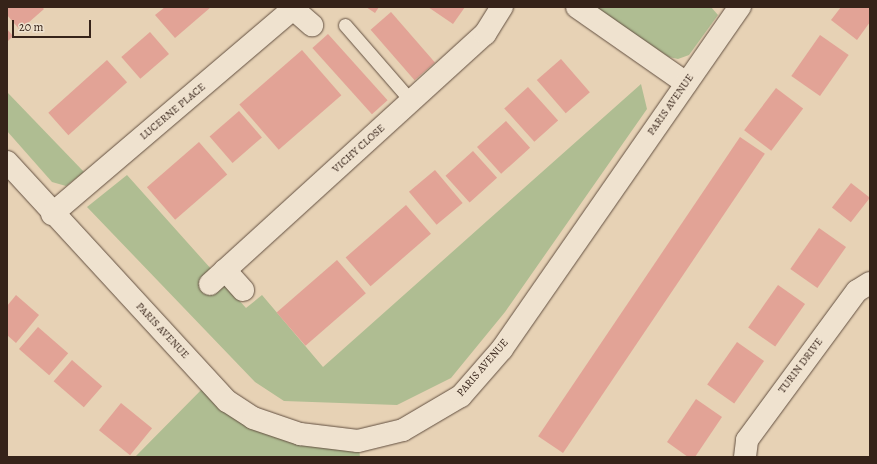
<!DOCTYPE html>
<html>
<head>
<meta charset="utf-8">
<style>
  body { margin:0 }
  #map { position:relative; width:877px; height:464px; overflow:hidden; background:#e7d2b5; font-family:Alegreya,serif }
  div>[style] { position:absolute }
  .green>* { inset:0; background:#afbd92 }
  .building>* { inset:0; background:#e2a396; transform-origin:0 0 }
  .roads { filter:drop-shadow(0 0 1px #624f40) drop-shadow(0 0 1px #624f40) }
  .service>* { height:13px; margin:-6.5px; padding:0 6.5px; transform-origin:6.5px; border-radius:6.5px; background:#efe2cf }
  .minor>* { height:22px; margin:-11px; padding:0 11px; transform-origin:11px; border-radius:11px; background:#efe2cf }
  span { translate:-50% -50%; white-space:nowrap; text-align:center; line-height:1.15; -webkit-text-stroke:3px #efe2cf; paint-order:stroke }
  .street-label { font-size:11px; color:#362319 }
  .frame { position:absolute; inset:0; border:8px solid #362319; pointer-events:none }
  .scale { position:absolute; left:12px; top:20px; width:79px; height:18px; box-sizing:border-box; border:2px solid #362319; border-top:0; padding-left:5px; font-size:12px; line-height:14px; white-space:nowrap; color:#362319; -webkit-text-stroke:3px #efe2cf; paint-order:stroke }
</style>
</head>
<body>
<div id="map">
  <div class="green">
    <div style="clip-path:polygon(594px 7px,711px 7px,718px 15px,689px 55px,678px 59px,669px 57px)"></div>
    <div style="clip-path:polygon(641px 84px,647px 109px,505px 312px,451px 378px,397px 405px,284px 401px,255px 382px,87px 207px,127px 175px,246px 308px,262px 295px,323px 367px)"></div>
    <div style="clip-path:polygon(7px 92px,84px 172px,66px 186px,52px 182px,7px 131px)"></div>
    <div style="clip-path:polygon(209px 382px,227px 401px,358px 441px,360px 457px,135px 457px)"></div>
  </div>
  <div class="building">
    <div style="clip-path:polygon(7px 7px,42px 7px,44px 9px,20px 30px,7px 15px)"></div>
    <div style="clip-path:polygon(165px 7px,211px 7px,175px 38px,155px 15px)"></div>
    <div style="clip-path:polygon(366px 7px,379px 7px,375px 13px)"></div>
    <div style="clip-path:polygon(428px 7px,465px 7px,453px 24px)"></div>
    <div style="clip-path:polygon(841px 7px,870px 7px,870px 22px,857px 40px,831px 20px)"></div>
    <div style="left:391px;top:12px;width:67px;height:27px;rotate:49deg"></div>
    <div style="clip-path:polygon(7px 29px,13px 36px,7px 42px)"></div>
    <div style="left:150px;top:32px;width:29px;height:38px;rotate:49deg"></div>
    <div style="left:328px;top:34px;width:89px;height:21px;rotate:48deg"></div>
    <div style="left:820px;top:35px;width:35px;height:50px;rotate:35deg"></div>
    <div style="left:302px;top:50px;width:60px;height:83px;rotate:49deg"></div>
    <div style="left:561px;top:59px;width:44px;height:32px;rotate:49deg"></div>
    <div style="left:107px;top:60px;width:30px;height:79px;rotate:48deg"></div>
    <div style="left:528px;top:87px;width:45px;height:32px;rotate:48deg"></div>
    <div style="left:776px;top:88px;width:34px;height:53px;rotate:37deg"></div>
    <div style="left:239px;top:111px;width:35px;height:39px;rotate:49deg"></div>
    <div style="left:506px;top:121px;width:36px;height:39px;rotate:48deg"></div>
    <div style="left:740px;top:137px;width:30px;height:361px;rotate:34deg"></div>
    <div style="left:199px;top:142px;width:43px;height:69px;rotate:49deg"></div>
    <div style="left:473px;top:151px;width:36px;height:37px;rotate:48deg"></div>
    <div style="left:435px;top:170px;width:43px;height:34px;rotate:50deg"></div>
    <div style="left:851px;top:183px;width:24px;height:31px;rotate:38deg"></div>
    <div style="left:406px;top:205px;width:38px;height:80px;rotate:49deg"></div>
    <div style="left:819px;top:228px;width:33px;height:50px;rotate:35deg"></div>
    <div style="left:337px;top:260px;width:44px;height:80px;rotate:49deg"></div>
    <div style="left:778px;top:285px;width:33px;height:52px;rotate:35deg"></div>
    <div style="clip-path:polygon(16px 295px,39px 315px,16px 343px,7px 335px,7px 306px)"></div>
    <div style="left:38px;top:327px;width:40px;height:29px;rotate:41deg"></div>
    <div style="left:737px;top:342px;width:33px;height:52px;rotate:35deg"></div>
    <div style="left:72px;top:360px;width:40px;height:28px;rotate:41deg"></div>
    <div style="clip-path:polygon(696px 399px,722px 417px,695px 457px,688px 457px,667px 442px)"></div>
    <div style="left:121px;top:403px;width:40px;height:35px;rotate:39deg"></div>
  </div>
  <div class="roads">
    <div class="service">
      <div style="left:345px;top:25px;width:101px;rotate:49deg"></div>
    </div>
    <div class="minor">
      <div style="left:291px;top:7px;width:28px;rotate:41deg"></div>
      <div style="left:577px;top:7px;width:133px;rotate:34.9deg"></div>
      <div style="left:7px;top:162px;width:325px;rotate:47.4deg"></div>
      <div style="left:227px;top:401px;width:31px;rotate:33deg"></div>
      <div style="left:253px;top:418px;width:50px;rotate:18.8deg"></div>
      <div style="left:300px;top:434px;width:58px;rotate:6.9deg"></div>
      <div style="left:358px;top:441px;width:46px;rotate:-13.7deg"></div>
      <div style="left:403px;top:430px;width:67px;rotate:-30.4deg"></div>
      <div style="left:461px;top:396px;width:62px;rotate:-48.9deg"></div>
      <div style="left:502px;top:349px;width:417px;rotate:-55.2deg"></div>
      <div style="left:52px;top:214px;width:316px;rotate:-40.4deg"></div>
      <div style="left:225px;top:270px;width:27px;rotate:48deg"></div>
      <div style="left:210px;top:284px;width:372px;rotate:-42.3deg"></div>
      <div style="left:485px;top:34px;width:32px;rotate:-58deg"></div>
      <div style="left:745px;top:457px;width:17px;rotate:-83deg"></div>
      <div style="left:747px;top:440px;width:185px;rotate:-53.6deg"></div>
      <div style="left:857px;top:291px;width:15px;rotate:-32deg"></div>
    </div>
  </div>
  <div class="street-label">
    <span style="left:671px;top:105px;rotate:-55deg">PARIS AVENUE</span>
    <span style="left:173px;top:112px;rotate:-40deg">LUCERNE PLACE</span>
    <span style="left:359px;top:149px;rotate:-42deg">VICHY CLOSE</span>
    <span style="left:162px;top:331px;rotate:47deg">PARIS AVENUE</span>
    <span style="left:801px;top:366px;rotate:-53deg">TURIN DRIVE</span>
    <span style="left:483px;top:368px;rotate:-49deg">PARIS AVENUE</span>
  </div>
  <div class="frame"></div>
  <div class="scale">20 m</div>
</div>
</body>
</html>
